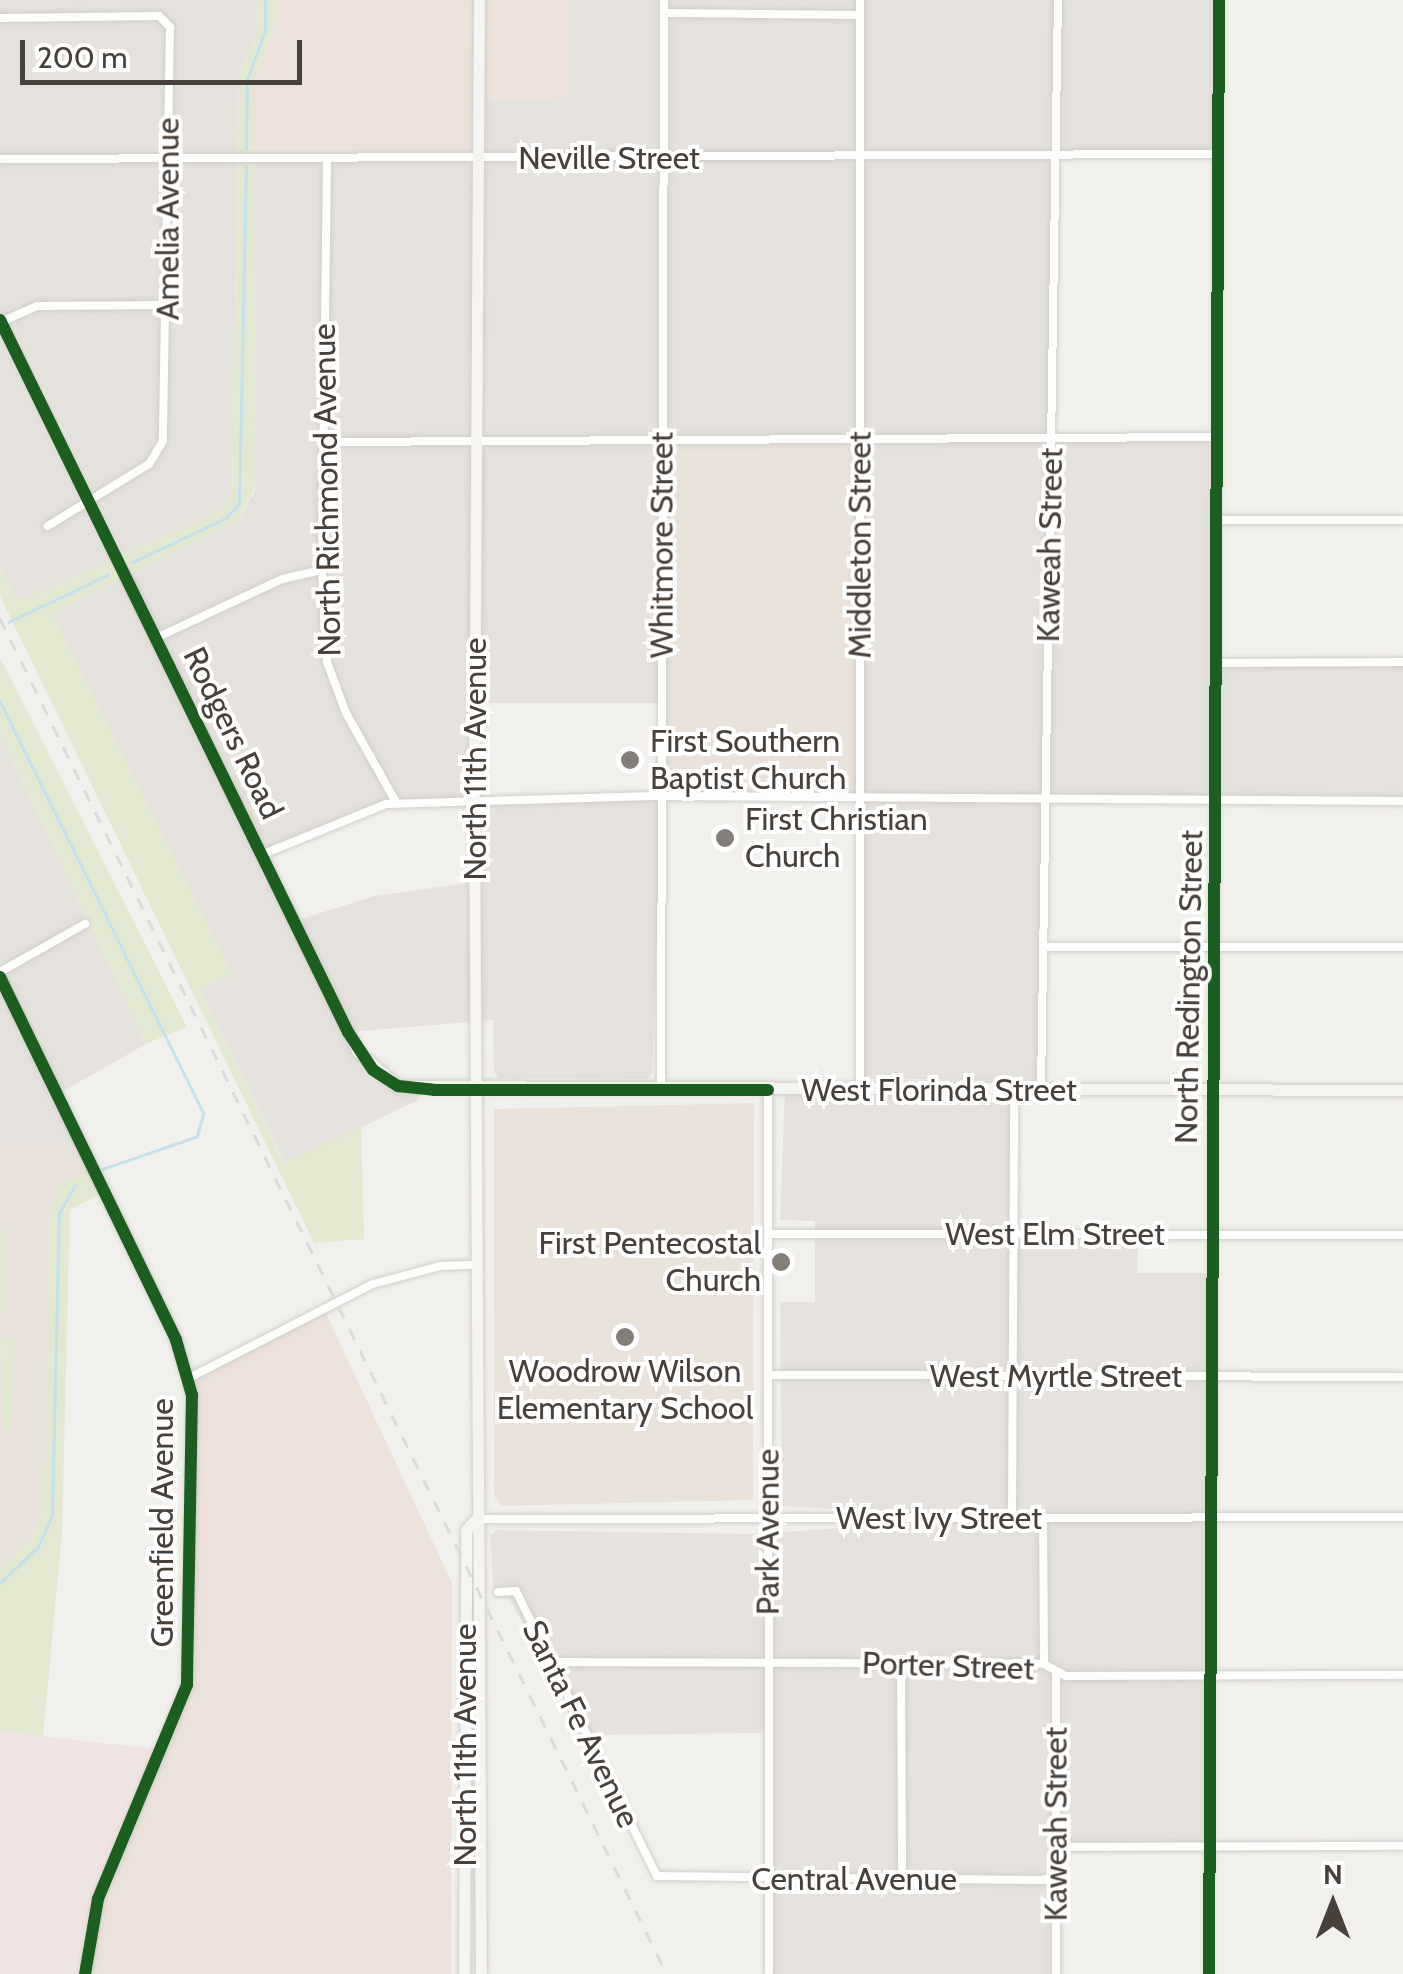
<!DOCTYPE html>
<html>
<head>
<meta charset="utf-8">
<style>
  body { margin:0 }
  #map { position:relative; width:1403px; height:1974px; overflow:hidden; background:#f2f0ed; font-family:Cabin,sans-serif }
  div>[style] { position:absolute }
  .residential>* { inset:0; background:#e5e1dc }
  .commercial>* { inset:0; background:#ece2db }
  .education>* { inset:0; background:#e8e2da; transform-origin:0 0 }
  .medical>* { inset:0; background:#f0e4e3 }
  .green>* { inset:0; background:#e3e9d0 }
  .stream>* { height:2.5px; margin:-1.25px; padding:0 1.25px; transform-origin:1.25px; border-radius:1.25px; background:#c2e1eb }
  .roads { filter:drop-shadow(0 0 2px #d0cecb) drop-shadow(0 0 2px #d0cecb) }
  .street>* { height:8px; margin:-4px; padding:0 4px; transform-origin:4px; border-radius:4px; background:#fdfdfc }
  .secondary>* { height:11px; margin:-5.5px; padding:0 5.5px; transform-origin:5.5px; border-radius:5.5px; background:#f6f4f1 }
  .rail>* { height:2.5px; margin-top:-1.25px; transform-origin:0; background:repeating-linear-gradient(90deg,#dadad9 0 12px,transparent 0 24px) }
  .cycleway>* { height:12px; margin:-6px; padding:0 6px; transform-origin:6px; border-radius:6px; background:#1b5e20 }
  .dots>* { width:28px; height:28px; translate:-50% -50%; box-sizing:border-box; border:5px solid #fff; border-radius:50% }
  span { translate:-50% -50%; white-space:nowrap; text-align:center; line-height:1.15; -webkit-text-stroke:8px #fff; paint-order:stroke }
  .street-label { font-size:32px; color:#48403a }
  .poi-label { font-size:32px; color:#48403a }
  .left { translate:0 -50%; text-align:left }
  .right { translate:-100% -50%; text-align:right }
  .north { position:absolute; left:1283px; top:1854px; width:100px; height:100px; -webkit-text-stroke:8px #fff; paint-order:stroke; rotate:0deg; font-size:28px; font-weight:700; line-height:40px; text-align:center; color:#48403a }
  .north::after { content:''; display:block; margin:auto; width:35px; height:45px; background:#48403a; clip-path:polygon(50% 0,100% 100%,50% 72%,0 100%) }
  .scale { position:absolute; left:20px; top:40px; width:282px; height:45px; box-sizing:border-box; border:5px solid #48403a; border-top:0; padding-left:12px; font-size:30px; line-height:35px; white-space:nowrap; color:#48403a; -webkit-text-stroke:8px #fff; paint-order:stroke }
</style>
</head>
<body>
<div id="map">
  <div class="residential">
    <div style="clip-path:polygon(0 0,258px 0,257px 31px,239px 74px,232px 492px,221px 511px,18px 602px,0 565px)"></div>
    <div style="clip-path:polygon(evenodd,570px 0,1218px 0,1218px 154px,1056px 156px,1052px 437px,1215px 437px,1216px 663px,1403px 662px,1403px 801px,1046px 799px,1041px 1081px,860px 1078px,860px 437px,663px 438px,658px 703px,475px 703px,474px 801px,662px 796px,652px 1073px,647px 1079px,499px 1078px,494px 1072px,493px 1020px,349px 1032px,373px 1070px,422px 1090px,418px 1100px,285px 1164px,200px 990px,232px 975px,52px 613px,239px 520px,255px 490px,254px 159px,478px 99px,569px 98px,570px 0,473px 802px,475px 882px,375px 896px,294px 921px,262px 855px,371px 805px,473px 802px)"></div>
    <div style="clip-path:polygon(0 734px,146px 1044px,60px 1093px,83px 1145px,0 1145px)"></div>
    <div style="clip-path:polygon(785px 1090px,1014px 1090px,1014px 1234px,1138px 1234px,1137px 1273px,1213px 1273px,1213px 1846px,1056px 1847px,1056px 1974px,769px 1974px,768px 1733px,586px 1735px,509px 1598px,494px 1597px,490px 1535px,497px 1530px,749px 1534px,999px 1518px,782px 1506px,780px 1302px,815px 1302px,815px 1221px,780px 1220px)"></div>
  </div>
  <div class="commercial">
    <div style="clip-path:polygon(275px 0,570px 0,570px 98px,479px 99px,478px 158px,254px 159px,254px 82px,274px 31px)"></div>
    <div style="clip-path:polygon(323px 1307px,452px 1583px,451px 1974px,85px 1974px,90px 1927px,187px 1685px,189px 1378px)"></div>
  </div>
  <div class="education">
    <div style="left:663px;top:437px;width:197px;height:359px"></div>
    <div style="clip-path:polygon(754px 1103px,753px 1500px,502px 1506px,494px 1496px,494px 1109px)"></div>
    <div style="clip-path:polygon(0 1145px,83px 1145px,95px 1169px,49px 1215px,44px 1505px,32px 1538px,0 1570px)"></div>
  </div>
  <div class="medical">
    <div style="clip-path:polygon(0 1732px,161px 1749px,98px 1899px,85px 1974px,0 1974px)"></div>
  </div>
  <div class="green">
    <div style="clip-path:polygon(258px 0,275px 0,274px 31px,254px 82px,255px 486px,239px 520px,53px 614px,233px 975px,200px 990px,284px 1163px,361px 1127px,364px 1239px,314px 1243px,0 596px,0 565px,19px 601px,221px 511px,232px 492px,239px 74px,257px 31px)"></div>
    <div style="clip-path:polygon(0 660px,4px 665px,187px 1027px,146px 1044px,0 734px)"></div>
    <div style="clip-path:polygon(95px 1169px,106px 1191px,70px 1210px,62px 1533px,43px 1737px,0 1732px,0 1570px,32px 1538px,44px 1505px,49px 1215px,61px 1184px)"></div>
    <div style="clip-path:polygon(0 1225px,6px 1241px,7px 1312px,0 1312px)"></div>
    <div style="clip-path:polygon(0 1335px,15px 1341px,11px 1431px,3px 1432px)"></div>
  </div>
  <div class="stream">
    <div style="left:246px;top:149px;width:70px;rotate:-89.2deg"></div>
    <div style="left:247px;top:79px;width:51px;rotate:-69.4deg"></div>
    <div style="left:265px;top:31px;width:31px;rotate:-90deg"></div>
    <div style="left:133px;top:562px;width:103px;rotate:-25.3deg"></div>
    <div style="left:226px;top:518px;width:20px;rotate:-49deg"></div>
    <div style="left:239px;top:503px;width:336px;rotate:-88.8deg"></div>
    <div style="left:9px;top:622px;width:109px;rotate:-25.6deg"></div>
    <div style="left:0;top:701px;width:460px;rotate:63.7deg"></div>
    <div style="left:204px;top:1113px;width:25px;rotate:106deg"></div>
    <div style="left:197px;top:1137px;width:102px;rotate:161deg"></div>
    <div style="left:0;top:1583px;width:52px;rotate:-43.5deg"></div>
    <div style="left:38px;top:1547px;width:34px;rotate:-66deg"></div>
    <div style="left:52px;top:1516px;width:303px;rotate:-88.7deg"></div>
    <div style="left:59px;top:1213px;width:32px;rotate:-60deg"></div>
  </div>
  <div class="roads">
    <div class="street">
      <div style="left:664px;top:13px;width:196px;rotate:0.6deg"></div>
      <div style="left:0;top:18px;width:159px;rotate:-0.7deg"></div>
      <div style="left:159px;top:16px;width:16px;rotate:45deg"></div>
      <div style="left:170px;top:27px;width:414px;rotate:91deg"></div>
      <div style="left:163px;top:441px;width:27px;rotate:121deg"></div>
      <div style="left:149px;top:464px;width:119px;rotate:148.5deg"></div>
      <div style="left:0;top:159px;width:1218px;rotate:-0.24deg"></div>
      <div style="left:327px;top:159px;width:411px;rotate:90.7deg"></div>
      <div style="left:322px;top:570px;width:92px;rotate:86.9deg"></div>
      <div style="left:327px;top:662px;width:54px;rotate:69.6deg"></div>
      <div style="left:346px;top:713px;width:104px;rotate:60.7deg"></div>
      <div style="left:0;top:320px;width:286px;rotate:63.9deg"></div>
      <div style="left:1px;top:322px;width:39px;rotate:-24deg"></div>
      <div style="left:37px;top:306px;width:130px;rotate:-0.4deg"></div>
      <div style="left:323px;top:442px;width:892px;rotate:-0.32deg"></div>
      <div style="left:1215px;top:520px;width:188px"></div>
      <div style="left:156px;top:638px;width:139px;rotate:-25.1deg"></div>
      <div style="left:282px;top:579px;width:41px;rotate:-12.7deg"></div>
      <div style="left:1216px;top:663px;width:187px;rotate:-0.3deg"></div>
      <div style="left:261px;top:855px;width:135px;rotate:-22.2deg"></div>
      <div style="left:386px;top:804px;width:276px;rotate:-1.7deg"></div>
      <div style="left:662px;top:796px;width:741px;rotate:0.39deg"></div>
      <div style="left:1044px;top:947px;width:359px"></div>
      <div style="left:0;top:972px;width:98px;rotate:-29.5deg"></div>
      <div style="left:661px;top:1089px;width:1089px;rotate:-89.84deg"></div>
      <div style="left:768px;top:1090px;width:884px;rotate:89.94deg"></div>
      <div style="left:860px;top:1090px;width:1090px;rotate:-90deg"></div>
      <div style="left:1041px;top:1090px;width:1090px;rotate:-89.11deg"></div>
      <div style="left:768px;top:1234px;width:635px;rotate:0.09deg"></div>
      <div style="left:769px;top:1375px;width:634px;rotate:0.18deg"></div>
      <div style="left:189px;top:1378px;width:207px;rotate:-27.1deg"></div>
      <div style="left:373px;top:1284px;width:69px;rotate:-15deg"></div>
      <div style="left:440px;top:1266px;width:36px;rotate:-2deg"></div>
      <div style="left:1043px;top:1517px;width:147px;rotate:89.6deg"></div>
      <div style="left:1012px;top:1518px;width:428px;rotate:-89.7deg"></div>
      <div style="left:478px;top:1519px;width:925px;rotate:-0.12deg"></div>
      <div style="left:498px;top:1592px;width:18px;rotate:-3deg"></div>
      <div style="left:516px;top:1591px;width:318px;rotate:63.7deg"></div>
      <div style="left:657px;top:1876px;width:401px;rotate:0.6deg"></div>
      <div style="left:550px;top:1662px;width:494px;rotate:0.2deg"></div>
      <div style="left:1044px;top:1664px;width:25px;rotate:29deg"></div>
      <div style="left:1066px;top:1676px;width:337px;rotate:-0.2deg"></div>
      <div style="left:901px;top:1663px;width:216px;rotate:89.7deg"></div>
      <div style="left:1056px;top:1847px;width:347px;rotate:-0.2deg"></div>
      <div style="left:1056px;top:1974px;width:300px;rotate:-90deg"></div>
      <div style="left:1209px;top:1974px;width:1974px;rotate:-89.71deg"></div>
    </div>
    <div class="secondary">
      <div style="left:479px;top:0;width:802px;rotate:90.36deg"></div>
      <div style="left:474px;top:802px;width:1172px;rotate:89.66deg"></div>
      <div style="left:126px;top:577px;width:529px;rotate:63.97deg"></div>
      <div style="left:358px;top:1052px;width:52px;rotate:40.4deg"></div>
      <div style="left:398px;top:1086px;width:1005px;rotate:0.23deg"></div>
      <div style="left:0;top:977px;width:403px;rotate:64.1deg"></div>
      <div style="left:176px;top:1340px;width:57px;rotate:73.8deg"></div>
      <div style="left:192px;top:1395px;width:290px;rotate:91deg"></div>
      <div style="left:187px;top:1685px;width:232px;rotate:112.6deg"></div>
      <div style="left:98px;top:1899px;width:76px;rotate:99.8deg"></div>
      <div style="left:464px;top:1974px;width:444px;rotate:-89.7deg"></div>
      <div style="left:466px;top:1530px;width:15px;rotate:-48deg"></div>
    </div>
  </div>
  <div class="rail">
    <div style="left:0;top:618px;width:1511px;rotate:63.81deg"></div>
  </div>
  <div class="cycleway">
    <div style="left:0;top:320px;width:792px;rotate:63.95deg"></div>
    <div style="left:348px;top:1032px;width:45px;rotate:56.7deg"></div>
    <div style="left:373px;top:1070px;width:30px;rotate:33deg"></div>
    <div style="left:398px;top:1086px;width:36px;rotate:6deg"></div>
    <div style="left:434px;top:1090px;width:334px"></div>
    <div style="left:0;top:977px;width:403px;rotate:64.1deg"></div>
    <div style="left:176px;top:1340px;width:57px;rotate:73.8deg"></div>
    <div style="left:192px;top:1395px;width:290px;rotate:91deg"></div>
    <div style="left:187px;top:1685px;width:232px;rotate:112.6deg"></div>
    <div style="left:98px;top:1899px;width:76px;rotate:99.8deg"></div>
    <div style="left:1209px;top:1974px;width:1974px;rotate:-89.71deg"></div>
  </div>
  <div class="dots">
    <div style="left:630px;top:760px;background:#847e79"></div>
    <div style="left:725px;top:838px;background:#847e79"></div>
    <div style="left:781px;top:1262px;background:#847e79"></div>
    <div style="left:625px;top:1337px;background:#847e79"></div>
  </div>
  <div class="street-label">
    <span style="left:609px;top:158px">Neville Street</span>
    <span style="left:168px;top:219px;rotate:-90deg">Amelia Avenue</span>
    <span style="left:327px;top:490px;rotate:-91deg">North Richmond Avenue</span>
    <span style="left:662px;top:545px;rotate:-90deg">Whitmore Street</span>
    <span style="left:860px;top:545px;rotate:-90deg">Middleton Street</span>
    <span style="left:1050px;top:545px;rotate:-89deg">Kaweah Street</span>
    <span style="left:233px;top:733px;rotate:64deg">Rodgers Road</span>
    <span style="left:475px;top:759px;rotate:-90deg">North 11th Avenue</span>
    <span style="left:1189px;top:987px;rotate:-89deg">North Redington Street</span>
    <span style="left:939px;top:1090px">West Florinda Street</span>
    <span style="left:1055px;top:1234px">West Elm Street</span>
    <span style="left:1056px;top:1376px">West Myrtle Street</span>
    <span style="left:939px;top:1518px">West Ivy Street</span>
    <span style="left:162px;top:1523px;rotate:-90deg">Greenfield Avenue</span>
    <span style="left:768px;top:1532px;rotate:-90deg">Park Avenue</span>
    <span style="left:948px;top:1666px;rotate:2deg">Porter Street</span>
    <span style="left:581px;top:1724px;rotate:64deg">Santa Fe Avenue</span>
    <span style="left:465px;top:1745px;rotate:-90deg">North 11th Avenue</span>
    <span style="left:1056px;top:1824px;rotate:-90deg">Kaweah Street</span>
    <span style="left:854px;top:1879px">Central Avenue</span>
  </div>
  <div class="poi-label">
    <span class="left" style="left:650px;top:760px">First Southern<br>Baptist Church</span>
    <span class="left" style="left:745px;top:838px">First Christian<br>Church</span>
    <span class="right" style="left:761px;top:1262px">First Pentecostal<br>Church</span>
    <span style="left:625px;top:1390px">Woodrow Wilson<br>Elementary School</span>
  </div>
  <div class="north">N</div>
  <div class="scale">200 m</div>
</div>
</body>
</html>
